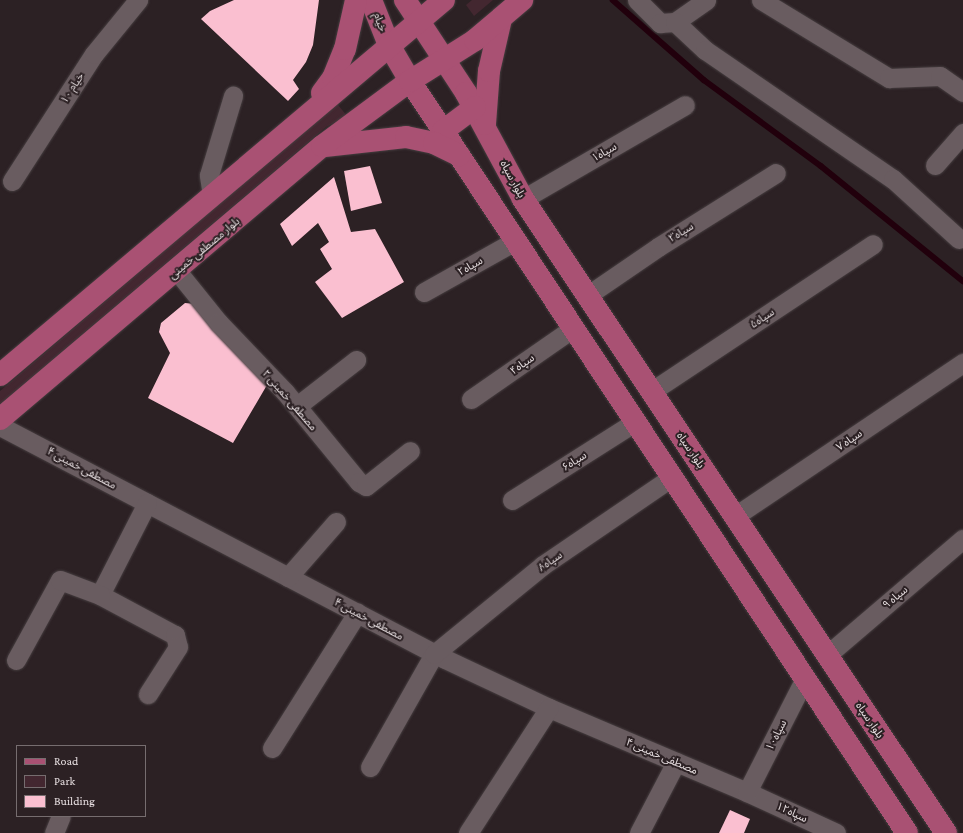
<!DOCTYPE html>
<html>
<head>
<meta charset="utf-8">
<style>
  body { margin:0 }
  #map { position:relative; width:963px; height:833px; overflow:hidden; background:#2c2124; font-family:"Crimson Pro","Noto Sans Arabic",serif }
  div>[style] { position:absolute }
  .green>* { inset:0; background:#432730 }
  .stream>* { height:5.5px; margin:-2.75px; padding:0 2.75px; transform-origin:2.75px; border-radius:2.75px; background:#21000c }
  .building>* { inset:0; background:#fabfd0 }
  .roads { filter:drop-shadow(0 0 1px #463e40) drop-shadow(0 0 1px #463e40) }
  .minor>* { height:19px; margin:-9.5px; padding:0 9.5px; transform-origin:9.5px; border-radius:9.5px; background:#695c60 }
  .major>* { height:22px; margin:-11px; padding:0 11px; transform-origin:11px; border-radius:11px; background:#a95173 }
  span { translate:-50% -50%; white-space:nowrap; text-align:center; line-height:1.15; -webkit-text-stroke:4px #2c2124; paint-order:stroke }
  .street-label { font-size:11px; color:#e6dee0 }
  .legend { position:absolute; left:16px; top:745px; width:130px; height:72px; box-sizing:border-box; background:#2c2124; border:1px solid #766d6f; margin:0; padding:5px 7px; list-style:none; font-size:12px; color:#e6dee0 }
  .legend li { display:flex; align-items:center; gap:8px; height:20px }
  .legend b { width:20px; border:1px solid #766d6f }
</style>
</head>
<body>
<div id="map">
  <div class="green">
    <div style="clip-path:polygon(472px 0,493px 0,474px 16px,466px 5px)"></div>
    <div style="clip-path:polygon(335px 101px,347px 116px,326px 127px,0 404px,0 391px,319px 119px)"></div>
  </div>
  <div class="stream">
    <div style="left:613px;top:0;width:121px;rotate:41.3deg"></div>
    <div style="left:704px;top:80px;width:145px;rotate:36.3deg"></div>
    <div style="left:821px;top:166px;width:183px;rotate:39deg"></div>
  </div>
  <div class="building">
    <div style="clip-path:polygon(234px 0,319px 0,313px 45px,306px 62px,293px 80px,299px 89px,288px 101px,201px 19px,210px 11px)"></div>
    <div style="clip-path:polygon(370px 166px,382px 203px,351px 211px,344px 171px)"></div>
    <div style="clip-path:polygon(334px 177px,351px 232px,375px 229px,404px 282px,342px 318px,315px 282px,332px 269px,320px 249px,329px 242px,318px 223px,292px 246px,280px 224px)"></div>
    <div style="clip-path:polygon(185px 303px,196px 304px,267px 385px,233px 443px,148px 398px,170px 353px,159px 332px,161px 323px)"></div>
    <div style="clip-path:polygon(730px 810px,750px 819px,744px 833px,719px 833px)"></div>
  </div>
  <div class="roads">
    <div class="minor">
      <div style="left:637px;top:0;width:33px;rotate:45deg"></div>
      <div style="left:660px;top:23px;width:15px;rotate:-4deg"></div>
      <div style="left:675px;top:22px;width:38px;rotate:-35deg"></div>
      <div style="left:761px;top:0;width:150px;rotate:31.4deg"></div>
      <div style="left:889px;top:78px;width:51px;rotate:-2.2deg"></div>
      <div style="left:940px;top:76px;width:28px;rotate:35deg"></div>
      <div style="left:675px;top:22px;width:41px;rotate:43deg"></div>
      <div style="left:705px;top:50px;width:228px;rotate:34.5deg"></div>
      <div style="left:893px;top:179px;width:89px;rotate:42.3deg"></div>
      <div style="left:935px;top:165px;width:43px;rotate:-48.8deg"></div>
      <div style="left:12px;top:181px;width:151px;rotate:-57.2deg"></div>
      <div style="left:94px;top:54px;width:70px;rotate:-50.8deg"></div>
      <div style="left:212px;top:195px;width:20px;rotate:-99deg"></div>
      <div style="left:209px;top:175px;width:83px;rotate:-73.1deg"></div>
      <div style="left:523px;top:199px;width:187px;rotate:-30.1deg"></div>
      <div style="left:177px;top:271px;width:67px;rotate:51.1deg"></div>
      <div style="left:219px;top:323px;width:95px;rotate:46.3deg"></div>
      <div style="left:285px;top:392px;width:117px;rotate:50.6deg"></div>
      <div style="left:359px;top:482px;width:8px;rotate:30deg"></div>
      <div style="left:366px;top:486px;width:56px;rotate:-38.5deg"></div>
      <div style="left:424px;top:292px;width:104px;rotate:-29.3deg"></div>
      <div style="left:588px;top:295px;width:85px;rotate:-34.4deg"></div>
      <div style="left:658px;top:247px;width:139px;rotate:-32.1deg"></div>
      <div style="left:652px;top:391px;width:265px;rotate:-33.6deg"></div>
      <div style="left:471px;top:399px;width:124px;rotate:-34.8deg"></div>
      <div style="left:297px;top:406px;width:75px;rotate:-37.9deg"></div>
      <div style="left:0;top:426px;width:502px;rotate:27.64deg"></div>
      <div style="left:445px;top:659px;width:115px;rotate:25.2deg"></div>
      <div style="left:549px;top:708px;width:215px;rotate:23deg"></div>
      <div style="left:747px;top:792px;width:98px;rotate:24.7deg"></div>
      <div style="left:512px;top:500px;width:146px;rotate:-32.4deg"></div>
      <div style="left:147px;top:503px;width:103px;rotate:117.1deg"></div>
      <div style="left:100px;top:595px;width:85px;rotate:28.1deg"></div>
      <div style="left:175px;top:635px;width:12px;rotate:76deg"></div>
      <div style="left:178px;top:647px;width:56px;rotate:122.6deg"></div>
      <div style="left:735px;top:516px;width:275px;rotate:-33.9deg"></div>
      <div style="left:288px;top:577px;width:73px;rotate:-48.9deg"></div>
      <div style="left:827px;top:655px;width:179px;rotate:-40.5deg"></div>
      <div style="left:16px;top:660px;width:91px;rotate:-61.2deg"></div>
      <div style="left:60px;top:580px;width:43px;rotate:20.6deg"></div>
      <div style="left:272px;top:748px;width:160px;rotate:-57.8deg"></div>
      <div style="left:370px;top:767px;width:130px;rotate:-60.5deg"></div>
      <div style="left:434px;top:654px;width:141px;rotate:-39.2deg"></div>
      <div style="left:543px;top:565px;width:156px;rotate:-34.3deg"></div>
      <div style="left:747px;top:792px;width:128px;rotate:-63deg"></div>
      <div style="left:54px;top:833px;width:18px;rotate:-68deg"></div>
      <div style="left:468px;top:833px;width:149px;rotate:-57.1deg"></div>
      <div style="left:639px;top:833px;width:80px;rotate:-62.5deg"></div>
    </div>
    <div class="major">
      <div style="left:371px;top:0;width:48px;rotate:68.2deg"></div>
      <div style="left:389px;top:45px;width:42px;rotate:59.7deg"></div>
      <div style="left:410px;top:81px;width:901px;rotate:56.54deg"></div>
      <div style="left:405px;top:0;width:111px;rotate:56.7deg"></div>
      <div style="left:466px;top:93px;width:120px;rotate:61.7deg"></div>
      <div style="left:523px;top:199px;width:762px;rotate:56.29deg"></div>
      <div style="left:322px;top:93px;width:19px;rotate:-54deg"></div>
      <div style="left:333px;top:78px;width:31px;rotate:-68deg"></div>
      <div style="left:345px;top:49px;width:50px;rotate:-77.3deg"></div>
      <div style="left:485px;top:124px;width:53px;rotate:-85.7deg"></div>
      <div style="left:489px;top:71px;width:53px;rotate:-77deg"></div>
      <div style="left:443px;top:131px;width:40px;rotate:-37deg"></div>
      <div style="left:325px;top:146px;width:81px;rotate:-6.3deg"></div>
      <div style="left:406px;top:137px;width:29px;rotate:12deg"></div>
      <div style="left:434px;top:143px;width:28px;rotate:26deg"></div>
      <div style="left:0;top:375px;width:581px;rotate:-40.18deg"></div>
      <div style="left:0;top:419px;width:422px;rotate:-40.3deg"></div>
      <div style="left:322px;top:146px;width:109px;rotate:-36.5deg"></div>
      <div style="left:410px;top:81px;width:77px;rotate:-32.2deg"></div>
      <div style="left:475px;top:40px;width:62px;rotate:-40.4deg"></div>
    </div>
  </div>
  <div class="street-label">
    <span style="left:380px;top:22px;rotate:68deg">خیام</span>
    <span style="left:72px;top:88px;rotate:-57deg">خیام ۱۰</span>
    <span style="left:604px;top:152px;rotate:-30deg">سپاه۱</span>
    <span style="left:513px;top:179px;rotate:62deg">بلوار سپاه</span>
    <span style="left:681px;top:232px;rotate:-32deg">سپاه۳</span>
    <span style="left:204px;top:248px;rotate:-40deg">بلوار مصطفی خمینی</span>
    <span style="left:470px;top:266px;rotate:-30deg">سپاه۲</span>
    <span style="left:762px;top:318px;rotate:-34deg">سپاه۵</span>
    <span style="left:522px;top:364px;rotate:-35deg">سپاه۴</span>
    <span style="left:290px;top:400px;rotate:49deg">مصطفی خمینی ۲</span>
    <span style="left:849px;top:440px;rotate:-34deg">سپاه ۷</span>
    <span style="left:691px;top:450px;rotate:56deg">بلوار سپاه</span>
    <span style="left:574px;top:461px;rotate:-32deg">سپاه۶</span>
    <span style="left:82px;top:468px;rotate:28deg">مصطفی خمینی ۴</span>
    <span style="left:550px;top:561px;rotate:-35deg">سپاه۸</span>
    <span style="left:895px;top:597px;rotate:-40deg">سپاه ۹</span>
    <span style="left:369px;top:619px;rotate:28deg">مصطفی خمینی ۴</span>
    <span style="left:870px;top:720px;rotate:56deg">بلوار سپاه</span>
    <span style="left:776px;top:735px;rotate:-63deg">سپاه۱۰</span>
    <span style="left:662px;top:756px;rotate:23deg">مصطفی خمینی ۴</span>
    <span style="left:792px;top:812px;rotate:25deg">سپاه۱۲</span>
  </div>
  <ul class="legend">
  <li><b style="height:5px;background:#a95173"></b>Road</li>
  <li><b style="height:11px;background:#432730"></b>Park</li>
  <li><b style="height:11px;background:#fabfd0"></b>Building</li>
  </ul>
</div>
</body>
</html>
